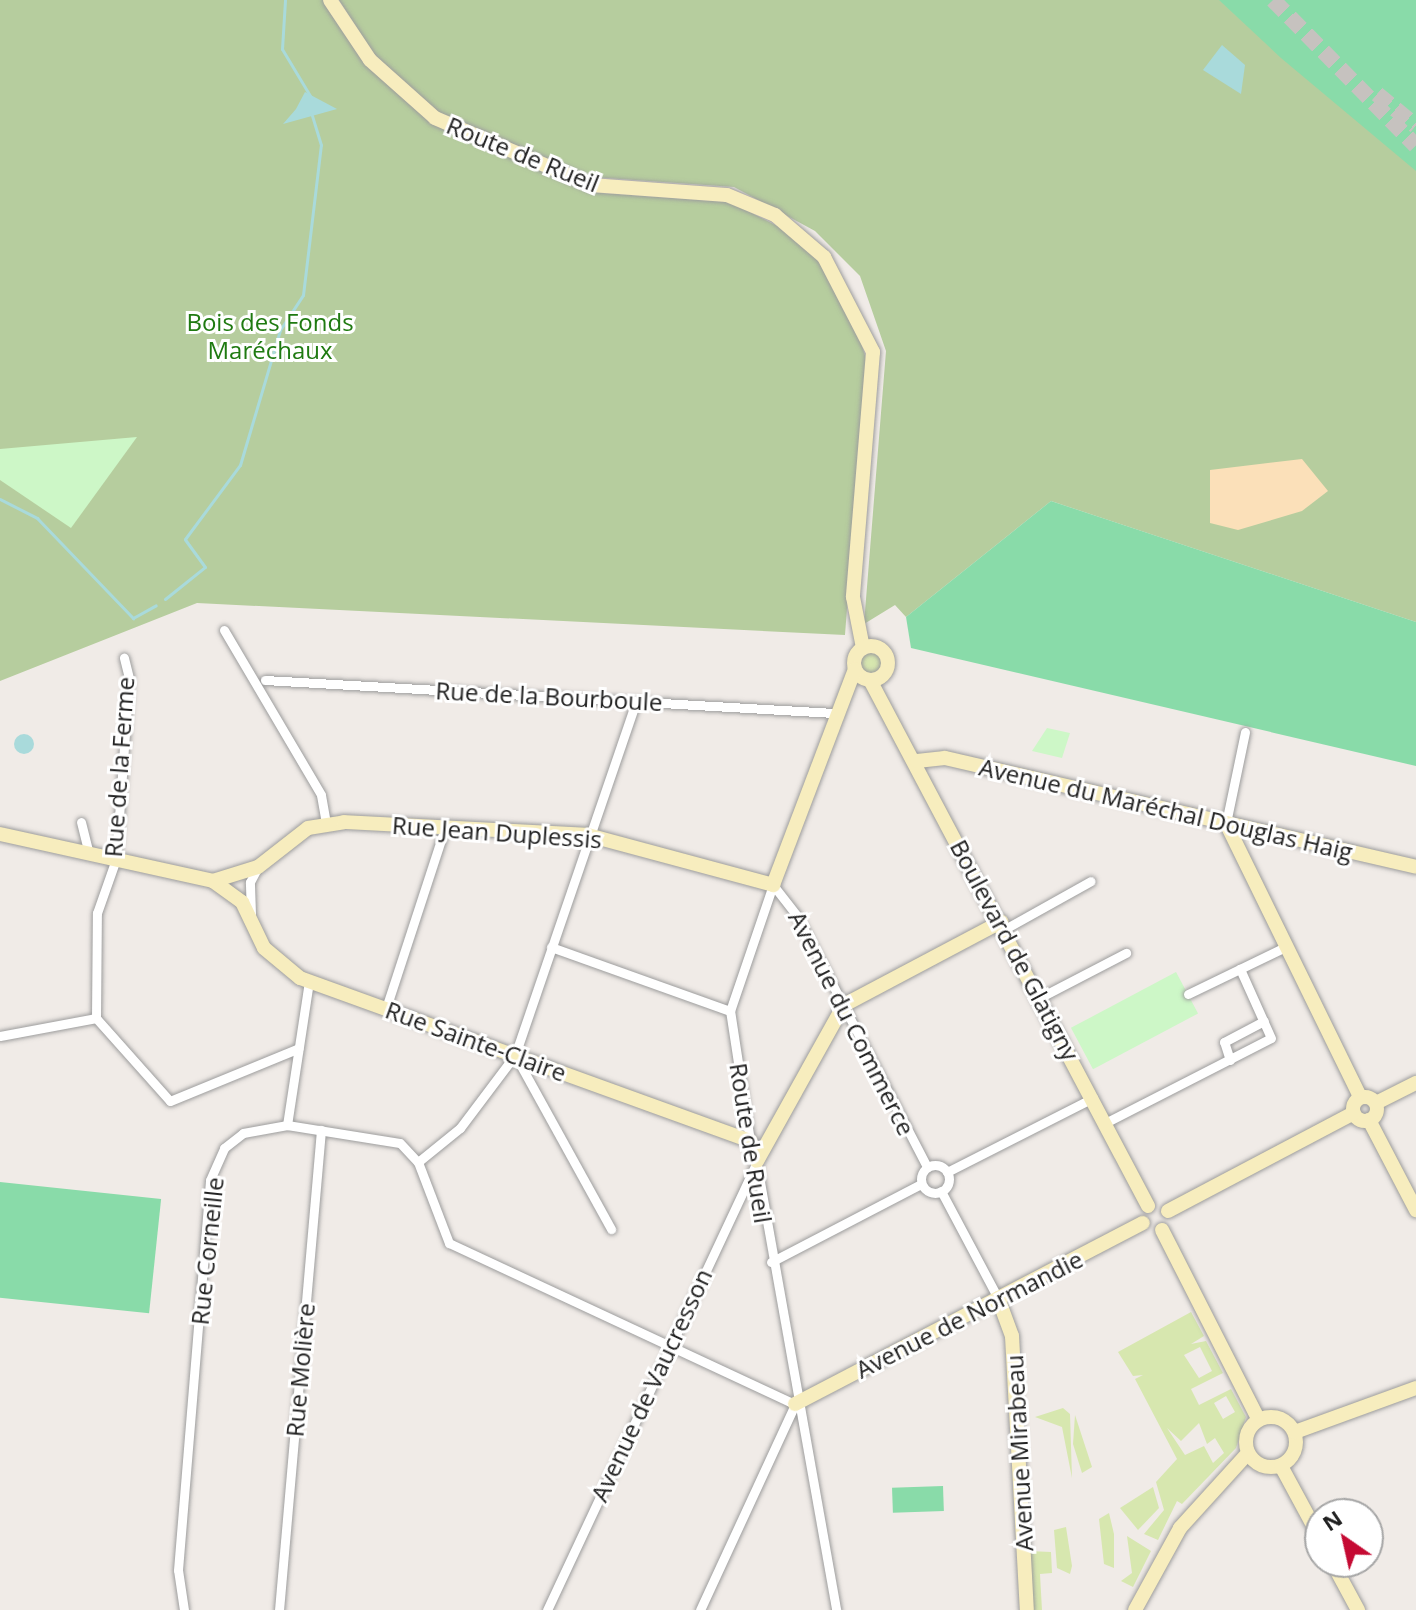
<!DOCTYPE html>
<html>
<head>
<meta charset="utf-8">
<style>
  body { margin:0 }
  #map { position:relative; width:1416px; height:1610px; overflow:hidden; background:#f0ebe7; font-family:"Open Sans",sans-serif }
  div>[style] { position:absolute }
  .grass>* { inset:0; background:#d7e7af }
  .round { border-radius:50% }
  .forest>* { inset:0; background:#b6cd9e }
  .sand>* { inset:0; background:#fbe0b9 }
  .park>* { inset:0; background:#cdf7c7; transform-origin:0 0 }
  .pitch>* { inset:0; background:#89dba9; transform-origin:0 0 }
  .water>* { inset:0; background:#a9dadb }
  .stream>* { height:3px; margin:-1.5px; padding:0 1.5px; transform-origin:1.5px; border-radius:1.5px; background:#a9dadb }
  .highway-tunnel>* { height:16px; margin-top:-8px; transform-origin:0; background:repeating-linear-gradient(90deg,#c6c2bf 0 16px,transparent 0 24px) }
  .roads { filter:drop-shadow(0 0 2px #9d9d9d) drop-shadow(0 0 2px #9d9d9d) }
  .street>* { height:9px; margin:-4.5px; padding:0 4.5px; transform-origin:4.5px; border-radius:4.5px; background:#fff }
  .street>.ring { margin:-4.5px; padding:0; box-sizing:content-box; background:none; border:9px solid #fff; border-radius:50% }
  .secondary>* { height:14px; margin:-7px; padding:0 7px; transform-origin:7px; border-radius:7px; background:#f7edbe }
  .secondary>.ring { margin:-7px; padding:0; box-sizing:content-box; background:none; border:14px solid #f7edbe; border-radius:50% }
  span { translate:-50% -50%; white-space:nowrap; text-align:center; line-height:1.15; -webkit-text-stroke:6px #fff; paint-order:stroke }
  .street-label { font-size:24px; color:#202020 }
  .park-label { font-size:24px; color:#1f7a11 }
  .north { position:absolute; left:1304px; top:1498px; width:80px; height:80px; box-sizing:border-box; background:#fff; border:2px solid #a6a6a6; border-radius:50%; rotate:326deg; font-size:22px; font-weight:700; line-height:32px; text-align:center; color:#202020 }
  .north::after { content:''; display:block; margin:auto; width:28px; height:36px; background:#c50a33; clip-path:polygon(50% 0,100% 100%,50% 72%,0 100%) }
</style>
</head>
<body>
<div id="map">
  <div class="grass">
    <div class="round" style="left:861px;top:653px;width:20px;height:20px"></div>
    <div style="clip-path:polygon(evenodd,1191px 1312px,1204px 1336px,1191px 1344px,1206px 1341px,1223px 1373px,1191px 1389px,1199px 1405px,1231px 1389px,1246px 1417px,1236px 1448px,1182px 1504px,1177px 1501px,1158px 1540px,1144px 1534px,1164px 1510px,1156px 1482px,1177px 1459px,1135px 1379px,1143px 1375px,1133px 1376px,1118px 1352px,1191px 1312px,1200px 1347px,1212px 1371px,1199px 1378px,1184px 1355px,1200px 1347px,1191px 1312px,1226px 1396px,1235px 1412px,1223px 1419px,1214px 1403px,1226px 1396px,1191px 1312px,1199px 1423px,1207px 1444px,1215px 1438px,1224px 1453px,1213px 1463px,1204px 1446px,1185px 1455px,1167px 1428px,1181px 1441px,1199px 1423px)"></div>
    <div style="clip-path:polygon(1063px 1408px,1070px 1414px,1072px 1478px,1062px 1427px,1035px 1417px)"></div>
    <div style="clip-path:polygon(1075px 1415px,1092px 1467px,1082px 1473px,1073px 1444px)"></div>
    <div style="clip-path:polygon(1153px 1487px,1159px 1508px,1138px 1530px,1120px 1508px)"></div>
    <div style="clip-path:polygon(1109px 1513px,1114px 1534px,1114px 1568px,1104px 1564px,1099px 1519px)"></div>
    <div style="clip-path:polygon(1066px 1527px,1072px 1566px,1070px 1574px,1057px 1568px,1054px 1530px)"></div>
    <div style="clip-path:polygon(1127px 1536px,1151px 1551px,1133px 1587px,1121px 1581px,1132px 1573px)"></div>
    <div style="clip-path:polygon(1029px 1551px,1051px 1552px,1052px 1573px,1040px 1574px,1042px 1610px,1032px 1610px)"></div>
  </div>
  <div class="forest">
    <div style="clip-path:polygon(0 0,324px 0,366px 63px,433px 122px,586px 192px,730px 202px,807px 241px,845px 287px,866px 359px,845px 635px,197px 603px,0 681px)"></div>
    <div style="clip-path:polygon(339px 0,1228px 0,1416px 161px,1416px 622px,1051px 501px,906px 617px,895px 605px,864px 624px,886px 351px,860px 276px,815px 231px,734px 187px,592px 177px,439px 113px,374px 55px)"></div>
  </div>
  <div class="sand">
    <div style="clip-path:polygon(1302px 459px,1328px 491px,1302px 511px,1238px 530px,1210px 523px,1210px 470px)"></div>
  </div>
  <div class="park">
    <div style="clip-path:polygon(137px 437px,71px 528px,0 480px,0 449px)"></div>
    <div style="clip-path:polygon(1047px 728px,1070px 733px,1062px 758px,1032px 751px)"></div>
    <div style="left:1176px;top:972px;width:47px;height:119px;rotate:62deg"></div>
  </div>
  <div class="pitch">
    <div style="clip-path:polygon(1219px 0,1416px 0,1416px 171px,1281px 58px)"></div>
    <div style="clip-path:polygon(1051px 501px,1416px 622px,1416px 766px,911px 648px,906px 617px)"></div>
    <div style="left:0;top:1182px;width:162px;height:115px;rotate:6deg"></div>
    <div style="left:943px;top:1486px;width:25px;height:51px;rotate:88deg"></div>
  </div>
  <div class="water">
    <div style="clip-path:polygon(1222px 45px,1245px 65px,1241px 94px,1203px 70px)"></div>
    <div style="clip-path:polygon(305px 92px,337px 109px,283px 124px,296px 109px)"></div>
    <div class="round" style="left:14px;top:734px;width:20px;height:20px"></div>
  </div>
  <div class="stream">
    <div style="left:285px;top:0;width:49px;rotate:93.5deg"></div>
    <div style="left:282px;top:49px;width:58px;rotate:59deg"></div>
    <div style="left:0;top:499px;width:42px;rotate:27.2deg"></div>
    <div style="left:37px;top:518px;width:139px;rotate:46.2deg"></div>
    <div style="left:133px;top:618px;width:26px;rotate:-29deg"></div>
    <div style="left:165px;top:599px;width:51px;rotate:-38.7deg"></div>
    <div style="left:205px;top:567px;width:34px;rotate:-126deg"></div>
    <div style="left:185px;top:539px;width:92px;rotate:-53.4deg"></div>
    <div style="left:240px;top:465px;width:141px;rotate:-73.5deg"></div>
    <div style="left:280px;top:330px;width:42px;rotate:-56.7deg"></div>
    <div style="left:303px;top:295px;width:151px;rotate:-83.2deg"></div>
    <div style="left:321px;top:145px;width:31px;rotate:-107deg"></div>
  </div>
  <div class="highway-tunnel">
    <div style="left:1273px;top:0;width:204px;rotate:45.6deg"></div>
    <div style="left:1377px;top:94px;width:50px;rotate:39.4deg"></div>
  </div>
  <div class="roads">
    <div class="street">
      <div style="left:224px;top:630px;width:191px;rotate:59.5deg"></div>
      <div style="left:321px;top:795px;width:29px;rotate:80deg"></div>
      <div style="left:265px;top:680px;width:570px;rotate:3.32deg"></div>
      <div style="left:81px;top:822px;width:33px;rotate:76deg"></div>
      <div style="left:1226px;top:823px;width:93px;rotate:-78.2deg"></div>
      <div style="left:251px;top:914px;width:32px;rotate:-92deg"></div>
      <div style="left:250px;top:882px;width:17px;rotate:-62deg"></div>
      <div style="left:1005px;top:929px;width:98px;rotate:-29.2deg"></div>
      <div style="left:551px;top:947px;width:190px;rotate:19.7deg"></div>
      <div style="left:1188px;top:994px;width:106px;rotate:-25.8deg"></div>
      <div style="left:1041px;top:997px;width:96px;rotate:-27.4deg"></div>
      <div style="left:386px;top:1008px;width:189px;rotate:-71.9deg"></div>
      <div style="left:96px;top:1018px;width:105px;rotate:-89.5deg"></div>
      <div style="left:97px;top:913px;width:57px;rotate:-70.6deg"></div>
      <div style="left:116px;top:859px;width:181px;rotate:-85.9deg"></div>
      <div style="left:129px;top:678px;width:21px;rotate:-104deg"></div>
      <div style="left:96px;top:1018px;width:111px;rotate:48.3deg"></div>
      <div style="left:170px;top:1101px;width:139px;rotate:-22.3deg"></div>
      <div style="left:0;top:1036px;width:98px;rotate:-10.6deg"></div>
      <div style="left:515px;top:1055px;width:199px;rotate:61.1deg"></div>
      <div style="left:1230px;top:1060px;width:19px;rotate:-108deg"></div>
      <div style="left:1224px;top:1042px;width:45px;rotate:-27.7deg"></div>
      <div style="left:1105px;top:1123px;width:186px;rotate:-27.1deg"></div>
      <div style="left:1271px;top:1038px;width:76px;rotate:-114.2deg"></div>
      <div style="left:287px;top:1125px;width:145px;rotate:-81.3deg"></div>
      <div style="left:750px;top:1141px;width:132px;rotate:-98.7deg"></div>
      <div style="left:730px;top:1011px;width:133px;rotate:-71.2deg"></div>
      <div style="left:773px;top:885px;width:39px;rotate:52deg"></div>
      <div style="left:797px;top:916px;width:283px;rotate:62.6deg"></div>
      <div style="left:418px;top:1162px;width:54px;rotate:-39deg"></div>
      <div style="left:460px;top:1128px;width:91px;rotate:-53deg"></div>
      <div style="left:515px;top:1055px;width:374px;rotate:-71.1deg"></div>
      <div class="ring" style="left:921px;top:1165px;width:19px;height:19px"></div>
      <div style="left:757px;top:1165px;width:452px;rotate:79.9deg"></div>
      <div style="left:947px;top:1172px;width:164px;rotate:-26.9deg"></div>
      <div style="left:941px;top:1191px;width:121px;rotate:62deg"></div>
      <div style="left:771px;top:1262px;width:169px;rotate:-27.5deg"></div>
      <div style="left:184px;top:1610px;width:40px;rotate:-98.5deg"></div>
      <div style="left:178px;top:1570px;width:391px;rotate:-85.3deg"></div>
      <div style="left:210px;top:1180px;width:35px;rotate:-66deg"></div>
      <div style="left:224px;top:1148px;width:24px;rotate:-38deg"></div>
      <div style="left:243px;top:1133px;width:45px;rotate:-10.3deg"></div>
      <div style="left:287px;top:1125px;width:114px;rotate:9.1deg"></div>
      <div style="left:400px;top:1143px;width:26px;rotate:47deg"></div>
      <div style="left:418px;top:1162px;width:87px;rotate:69.1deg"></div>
      <div style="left:449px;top:1243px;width:382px;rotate:25deg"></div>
      <div style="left:279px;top:1610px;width:482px;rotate:-85deg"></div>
      <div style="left:547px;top:1610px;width:496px;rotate:-64.9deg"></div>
      <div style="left:700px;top:1610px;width:227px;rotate:-65.2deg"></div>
    </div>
    <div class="secondary">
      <div style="left:330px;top:0;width:72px;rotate:56.3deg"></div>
      <div style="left:370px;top:60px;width:87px;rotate:41.7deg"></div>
      <div style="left:435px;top:118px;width:170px;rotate:23.2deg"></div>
      <div style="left:591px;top:185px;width:136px;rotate:4.2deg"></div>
      <div style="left:727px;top:195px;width:52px;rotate:22.6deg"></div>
      <div style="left:775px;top:215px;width:65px;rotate:40.6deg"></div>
      <div style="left:824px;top:257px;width:107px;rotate:62.7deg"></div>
      <div style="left:873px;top:352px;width:246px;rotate:94.7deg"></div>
      <div style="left:853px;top:597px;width:52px;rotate:78.9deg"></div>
      <div class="ring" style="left:854px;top:646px;width:20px;height:20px"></div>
      <div style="left:870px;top:680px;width:595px;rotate:62.14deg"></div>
      <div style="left:917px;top:761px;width:28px;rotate:-6deg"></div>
      <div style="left:945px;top:758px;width:483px;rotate:13deg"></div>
      <div style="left:1226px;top:823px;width:305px;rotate:63.9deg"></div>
      <div style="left:0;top:834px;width:218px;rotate:12.4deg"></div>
      <div style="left:213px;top:881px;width:36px;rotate:36deg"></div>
      <div style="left:242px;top:902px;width:51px;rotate:64.4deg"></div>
      <div style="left:264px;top:948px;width:47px;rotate:39.8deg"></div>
      <div style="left:300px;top:978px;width:479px;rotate:19.9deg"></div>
      <div style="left:750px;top:1141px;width:21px;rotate:71deg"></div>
      <div style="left:213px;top:881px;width:47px;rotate:-17.3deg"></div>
      <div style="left:258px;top:867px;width:63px;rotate:-38deg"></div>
      <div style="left:308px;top:828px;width:36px;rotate:-9deg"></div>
      <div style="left:344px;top:822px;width:244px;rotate:3deg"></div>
      <div style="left:588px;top:835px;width:192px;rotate:15.1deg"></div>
      <div style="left:773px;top:885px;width:231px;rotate:-69.2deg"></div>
      <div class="ring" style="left:1353px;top:1097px;width:10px;height:10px"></div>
      <div style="left:1376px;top:1103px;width:45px;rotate:-26.6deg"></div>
      <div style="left:1369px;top:1120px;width:102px;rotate:62.4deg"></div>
      <div style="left:757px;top:1161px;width:179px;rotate:-60.9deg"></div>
      <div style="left:844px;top:1005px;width:178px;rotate:-27.9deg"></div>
      <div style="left:1168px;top:1211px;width:210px;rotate:-27.8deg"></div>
      <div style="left:1162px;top:1230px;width:213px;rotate:63deg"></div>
      <div style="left:998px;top:1298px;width:40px;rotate:69.8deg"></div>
      <div style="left:1012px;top:1336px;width:274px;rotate:86.9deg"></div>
      <div style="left:795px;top:1404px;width:392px;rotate:-27.5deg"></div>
      <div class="ring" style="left:1246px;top:1417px;width:36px;height:36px"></div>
      <div style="left:1295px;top:1432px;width:129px;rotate:-20deg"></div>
      <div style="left:1281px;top:1466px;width:82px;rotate:61.6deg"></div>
      <div style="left:1332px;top:1562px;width:55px;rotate:61.6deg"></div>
      <div style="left:1135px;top:1610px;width:94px;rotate:-61.2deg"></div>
      <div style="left:1180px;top:1528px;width:101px;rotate:-47.8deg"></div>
    </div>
  </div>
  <div class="street-label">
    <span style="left:523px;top:154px;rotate:22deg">Route de Rueil</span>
    <span style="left:549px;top:696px;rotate:3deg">Rue de la Bourboule</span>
    <span style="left:119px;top:767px;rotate:-86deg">Rue de la Ferme</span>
    <span style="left:1166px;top:809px;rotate:13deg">Avenue du Maréchal Douglas Haig</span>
    <span style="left:497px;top:832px;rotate:4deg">Rue Jean Duplessis</span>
    <span style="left:1015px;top:950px;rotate:62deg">Boulevard de Glatigny</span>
    <span style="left:852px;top:1023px;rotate:63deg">Avenue du Commerce</span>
    <span style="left:476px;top:1041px;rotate:20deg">Rue Sainte-Claire</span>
    <span style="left:751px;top:1143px;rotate:81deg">Route de Rueil</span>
    <span style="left:207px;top:1251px;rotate:-84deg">Rue Corneille</span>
    <span style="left:969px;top:1314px;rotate:-27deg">Avenue de Normandie</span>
    <span style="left:300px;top:1370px;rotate:-85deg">Rue Molière</span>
    <span style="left:651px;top:1385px;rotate:-65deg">Avenue de Vaucresson</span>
    <span style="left:1019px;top:1453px;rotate:-93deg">Avenue Mirabeau</span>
  </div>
  <div class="park-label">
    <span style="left:270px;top:336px">Bois des Fonds<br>Maréchaux</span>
  </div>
  <div class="north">N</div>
</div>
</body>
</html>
